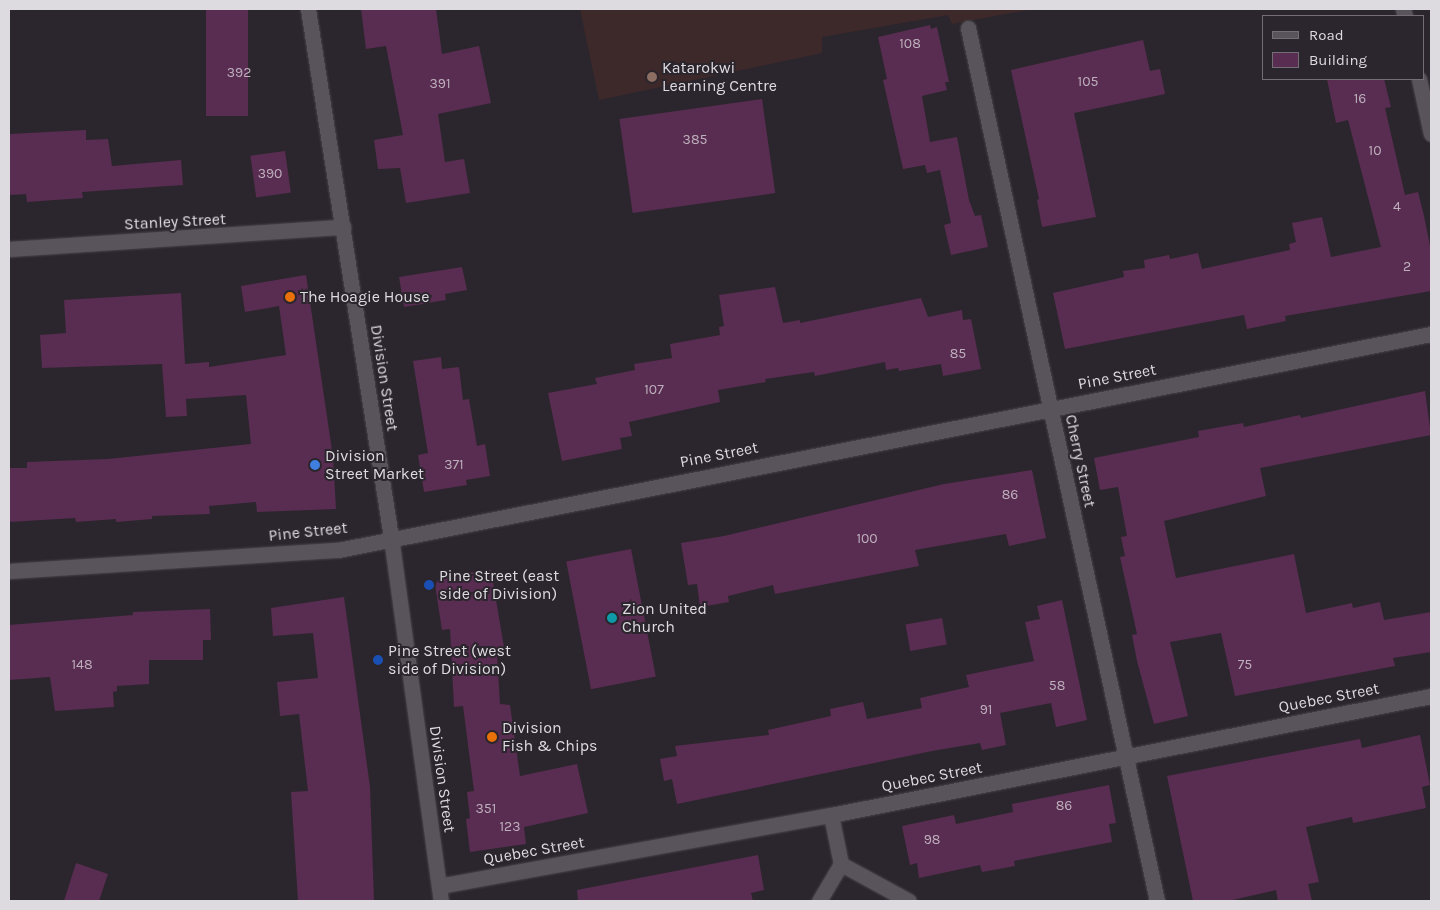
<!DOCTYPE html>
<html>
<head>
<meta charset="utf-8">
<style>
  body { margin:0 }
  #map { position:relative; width:1440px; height:910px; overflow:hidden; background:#2b262d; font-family:Karla,sans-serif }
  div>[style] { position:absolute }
  .education>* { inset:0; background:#3d2929 }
  .building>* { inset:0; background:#592c51; transform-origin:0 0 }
  .roads { filter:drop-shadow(0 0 1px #49444a) drop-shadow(0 0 1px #49444a) }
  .street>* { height:15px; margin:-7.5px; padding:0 7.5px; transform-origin:7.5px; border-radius:7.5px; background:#59535b }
  .secondary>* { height:15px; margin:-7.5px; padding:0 7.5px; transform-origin:7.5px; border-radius:7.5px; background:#59535b }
  .dots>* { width:14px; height:14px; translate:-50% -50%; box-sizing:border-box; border:2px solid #2b262d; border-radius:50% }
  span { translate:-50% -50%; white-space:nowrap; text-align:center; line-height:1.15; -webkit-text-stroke:4px #2b262d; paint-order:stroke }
  .number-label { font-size:14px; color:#bdafbc }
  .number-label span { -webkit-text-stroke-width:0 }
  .poi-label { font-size:16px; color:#dedbe0 }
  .left { translate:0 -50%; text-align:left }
  .street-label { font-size:16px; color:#dedbe0 }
  .frame { position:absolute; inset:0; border:10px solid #dedbe0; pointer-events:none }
  .legend { position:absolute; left:1262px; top:15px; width:162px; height:65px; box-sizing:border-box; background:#2b262d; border:1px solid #736e75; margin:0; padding:6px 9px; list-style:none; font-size:15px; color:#dedbe0 }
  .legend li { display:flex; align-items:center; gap:10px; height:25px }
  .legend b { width:25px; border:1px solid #736e75 }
</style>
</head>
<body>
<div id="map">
  <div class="education">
    <div style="clip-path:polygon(580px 9px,1033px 9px,952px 24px,948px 15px,822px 37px,822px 53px,599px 100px)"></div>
  </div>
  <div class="building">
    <div style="left:206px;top:9px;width:42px;height:107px"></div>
    <div style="clip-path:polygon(361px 9px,436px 9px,442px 54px,479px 46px,491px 103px,438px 114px,445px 162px,464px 159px,470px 193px,406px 203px,400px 168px,378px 169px,374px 140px,403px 135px,386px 46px,366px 49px)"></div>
    <div style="clip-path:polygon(930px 25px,931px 29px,937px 27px,949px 82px,945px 82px,947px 90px,922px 96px,930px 142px,957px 137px,969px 200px,975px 216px,981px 215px,988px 247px,951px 255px,944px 225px,951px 223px,940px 170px,927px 173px,925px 165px,903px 169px,883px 80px,887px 79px,878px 37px)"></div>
    <div style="clip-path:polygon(1143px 40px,1150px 71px,1160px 69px,1165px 94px,1074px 113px,1096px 217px,1042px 227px,1037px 200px,1039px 199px,1011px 70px)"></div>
    <div style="clip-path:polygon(1327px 79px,1384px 79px,1391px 107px,1385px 108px,1405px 195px,1418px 192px,1424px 216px,1431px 251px,1431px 291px,1285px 316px,1286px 321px,1247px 329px,1244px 315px,1065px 349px,1053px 293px,1124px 277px,1123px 271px,1145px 268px,1144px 260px,1169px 255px,1170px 259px,1198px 253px,1202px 269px,1290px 250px,1289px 244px,1296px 242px,1292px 223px,1322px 217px,1331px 257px,1381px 247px,1348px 120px,1336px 123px)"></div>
    <div style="left:762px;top:99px;width:95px;height:144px;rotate:82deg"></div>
    <div style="clip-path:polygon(86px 130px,86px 140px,108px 139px,112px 166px,181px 160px,183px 185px,82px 192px,83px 198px,27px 202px,26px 194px,10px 195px,9px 134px)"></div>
    <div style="left:285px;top:151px;width:42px;height:35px;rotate:82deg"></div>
    <div style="clip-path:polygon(462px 267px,467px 290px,445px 294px,446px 300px,404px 307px,399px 277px)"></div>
    <div style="clip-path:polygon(306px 275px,333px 457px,336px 509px,257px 512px,256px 502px,209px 506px,210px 514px,152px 516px,152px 519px,116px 522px,116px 519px,76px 522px,75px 518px,9px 522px,9px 468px,27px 468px,27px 462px,108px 459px,251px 444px,246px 395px,186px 399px,187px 416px,166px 417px,162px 364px,42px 368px,40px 335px,66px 333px,64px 300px,181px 293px,185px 364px,209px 362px,209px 367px,286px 355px,279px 306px,245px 312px,241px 286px)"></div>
    <div style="clip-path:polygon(775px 287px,783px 323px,800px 320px,800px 323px,921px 298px,928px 317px,962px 310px,963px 320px,971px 319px,981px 369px,943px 376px,941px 364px,899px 371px,898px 368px,886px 370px,885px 362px,815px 376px,814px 372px,765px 379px,766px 382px,718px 390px,720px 402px,629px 422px,632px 436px,620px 438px,622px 449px,562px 461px,548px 393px,597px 384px,595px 378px,635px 370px,634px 364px,672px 358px,670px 344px,720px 335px,719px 327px,724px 326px,719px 295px)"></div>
    <div style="clip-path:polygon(441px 357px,442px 369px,459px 367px,463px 400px,469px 399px,477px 446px,485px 444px,490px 476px,466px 480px,467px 485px,424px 492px,418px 455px,428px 453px,413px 361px)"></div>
    <div style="clip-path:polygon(1425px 391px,1431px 435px,1260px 468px,1266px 496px,1164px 521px,1176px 578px,1294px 554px,1306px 613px,1352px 603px,1353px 608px,1380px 602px,1384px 620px,1431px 612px,1431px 652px,1393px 658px,1395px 666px,1235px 696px,1221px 633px,1170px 642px,1188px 716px,1154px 724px,1137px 661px,1132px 635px,1137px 634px,1120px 557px,1125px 556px,1121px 537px,1127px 536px,1118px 487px,1100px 490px,1094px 458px,1199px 437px,1198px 431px,1243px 423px,1244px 427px,1300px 415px,1301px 418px)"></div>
    <div style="clip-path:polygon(1032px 470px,1046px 538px,1009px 546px,1006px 534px,915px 550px,919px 566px,775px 594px,773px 585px,728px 596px,729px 602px,700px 607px,697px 584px,688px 585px,681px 543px,724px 536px,944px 484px)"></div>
    <div style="left:631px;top:549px;width:130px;height:66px;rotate:79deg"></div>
    <div style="clip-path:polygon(491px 570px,505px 653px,497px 654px,500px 704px,510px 705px,520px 776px,577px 764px,588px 813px,524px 827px,526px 844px,470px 852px,466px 819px,470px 818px,467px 792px,474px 791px,463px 706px,454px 707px,450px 629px,442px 630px,435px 585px,441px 576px)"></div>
    <div style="clip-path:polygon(344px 597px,370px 787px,374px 901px,298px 901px,291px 792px,308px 791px,299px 714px,280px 716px,277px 682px,318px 678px,313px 633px,273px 636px,271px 608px)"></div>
    <div style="clip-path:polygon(1062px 600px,1087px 720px,1056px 727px,1051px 703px,1000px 713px,1006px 745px,982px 750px,980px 743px,932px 751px,677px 804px,672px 779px,664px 781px,660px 759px,677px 756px,675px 746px,769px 735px,768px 730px,831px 716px,830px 709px,863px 702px,867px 719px,922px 708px,920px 698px,969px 687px,966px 675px,1034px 661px,1025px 622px,1040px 619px,1037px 606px)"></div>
    <div style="clip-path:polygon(210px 609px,211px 640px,203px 640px,203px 660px,149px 660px,149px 684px,117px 686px,117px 691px,113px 692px,114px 707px,55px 711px,50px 677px,9px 680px,9px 625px,133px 615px,133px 612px)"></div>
    <div style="left:942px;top:618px;width:27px;height:37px;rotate:80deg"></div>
    <div style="clip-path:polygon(1420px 735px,1430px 785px,1422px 787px,1426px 808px,1353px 823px,1352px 817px,1306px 827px,1319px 882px,1308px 884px,1312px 901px,1278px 901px,1276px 890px,1228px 901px,1193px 901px,1167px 776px,1360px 739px,1362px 748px)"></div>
    <div style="clip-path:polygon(1109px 785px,1116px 823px,1109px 824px,1112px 842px,1014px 861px,1015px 866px,982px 872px,980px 865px,919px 878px,917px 863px,910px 865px,902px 826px,954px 815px,956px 824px,1013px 812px,1012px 804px)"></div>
    <div style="clip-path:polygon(758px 855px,764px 890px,751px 893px,753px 901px,578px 901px,577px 890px)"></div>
    <div style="clip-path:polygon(76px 863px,108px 874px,99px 901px,64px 901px)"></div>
  </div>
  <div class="roads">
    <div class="street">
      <div style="left:1403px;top:9px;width:7px;rotate:74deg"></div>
      <div style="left:968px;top:28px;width:893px;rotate:77.78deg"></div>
      <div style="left:1419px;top:79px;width:56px;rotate:77.7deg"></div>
      <div style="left:9px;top:249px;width:335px;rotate:-3.8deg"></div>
      <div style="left:9px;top:571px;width:330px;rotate:-3.7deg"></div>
      <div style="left:338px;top:550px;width:1114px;rotate:-11.18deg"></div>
      <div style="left:831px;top:815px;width:50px;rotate:78.5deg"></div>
      <div style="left:841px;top:864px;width:77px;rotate:28.6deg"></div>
      <div style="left:439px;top:886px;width:398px;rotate:-10.3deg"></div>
      <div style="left:831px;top:815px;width:612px;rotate:-11.22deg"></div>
      <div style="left:819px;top:901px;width:43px;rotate:-59.3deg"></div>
    </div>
    <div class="secondary">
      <div style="left:308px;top:9px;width:534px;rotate:81.07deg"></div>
      <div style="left:391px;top:537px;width:367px;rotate:82.2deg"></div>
    </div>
  </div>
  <div class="dots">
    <div style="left:652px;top:77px;background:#8d6e63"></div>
    <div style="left:290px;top:297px;background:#e8710a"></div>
    <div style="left:315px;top:465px;background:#3f7fe0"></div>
    <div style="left:429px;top:585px;background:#1a4fb4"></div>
    <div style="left:612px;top:618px;background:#0f9aa8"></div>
    <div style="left:378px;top:660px;background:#1a4fb4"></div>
    <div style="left:492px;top:737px;background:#e8710a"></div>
  </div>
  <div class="number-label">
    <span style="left:910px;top:44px">108</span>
    <span style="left:239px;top:73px">392</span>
    <span style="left:1088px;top:82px">105</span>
    <span style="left:440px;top:84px">391</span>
    <span style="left:1360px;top:99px">16</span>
    <span style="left:695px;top:140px">385</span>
    <span style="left:1375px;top:151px">10</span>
    <span style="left:270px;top:174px">390</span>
    <span style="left:1397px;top:207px">4</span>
    <span style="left:1407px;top:267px">2</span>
    <span style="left:958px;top:354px">85</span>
    <span style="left:654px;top:390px">107</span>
    <span style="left:454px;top:465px">371</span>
    <span style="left:1010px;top:495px">86</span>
    <span style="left:867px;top:539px">100</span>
    <span style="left:82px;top:665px">148</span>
    <span style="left:1245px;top:665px">75</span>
    <span style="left:1057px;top:686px">58</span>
    <span style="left:986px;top:710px">91</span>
    <span style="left:1064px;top:806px">86</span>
    <span style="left:486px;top:809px">351</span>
    <span style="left:510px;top:827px">123</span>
    <span style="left:932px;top:840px">98</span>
  </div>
  <div class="poi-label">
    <span class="left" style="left:662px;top:77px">Katarokwi<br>Learning Centre</span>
    <span class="left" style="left:300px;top:297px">The Hoagie House</span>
    <span class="left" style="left:325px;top:465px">Division<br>Street Market</span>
    <span class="left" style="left:439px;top:585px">Pine Street (east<br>side of Division)</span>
    <span class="left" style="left:622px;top:618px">Zion United<br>Church</span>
    <span class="left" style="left:388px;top:660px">Pine Street (west<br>side of Division)</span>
    <span class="left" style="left:502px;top:737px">Division<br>Fish &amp; Chips</span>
  </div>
  <div class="street-label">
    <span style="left:175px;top:222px;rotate:-3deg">Stanley Street</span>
    <span style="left:1117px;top:377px;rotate:-11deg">Pine Street</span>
    <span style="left:384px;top:378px;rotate:81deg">Division Street</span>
    <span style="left:719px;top:455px;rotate:-11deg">Pine Street</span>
    <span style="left:1080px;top:461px;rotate:78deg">Cherry Street</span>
    <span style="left:308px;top:532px;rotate:-6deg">Pine Street</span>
    <span style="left:1329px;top:698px;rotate:-11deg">Quebec Street</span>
    <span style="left:932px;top:777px;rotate:-11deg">Quebec Street</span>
    <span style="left:442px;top:779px;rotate:82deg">Division Street</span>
    <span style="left:534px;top:851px;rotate:-10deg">Quebec Street</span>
  </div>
  <div class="frame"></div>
  <ul class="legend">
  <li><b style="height:6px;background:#59535b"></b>Road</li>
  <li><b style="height:14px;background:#592c51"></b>Building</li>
  </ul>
</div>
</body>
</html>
